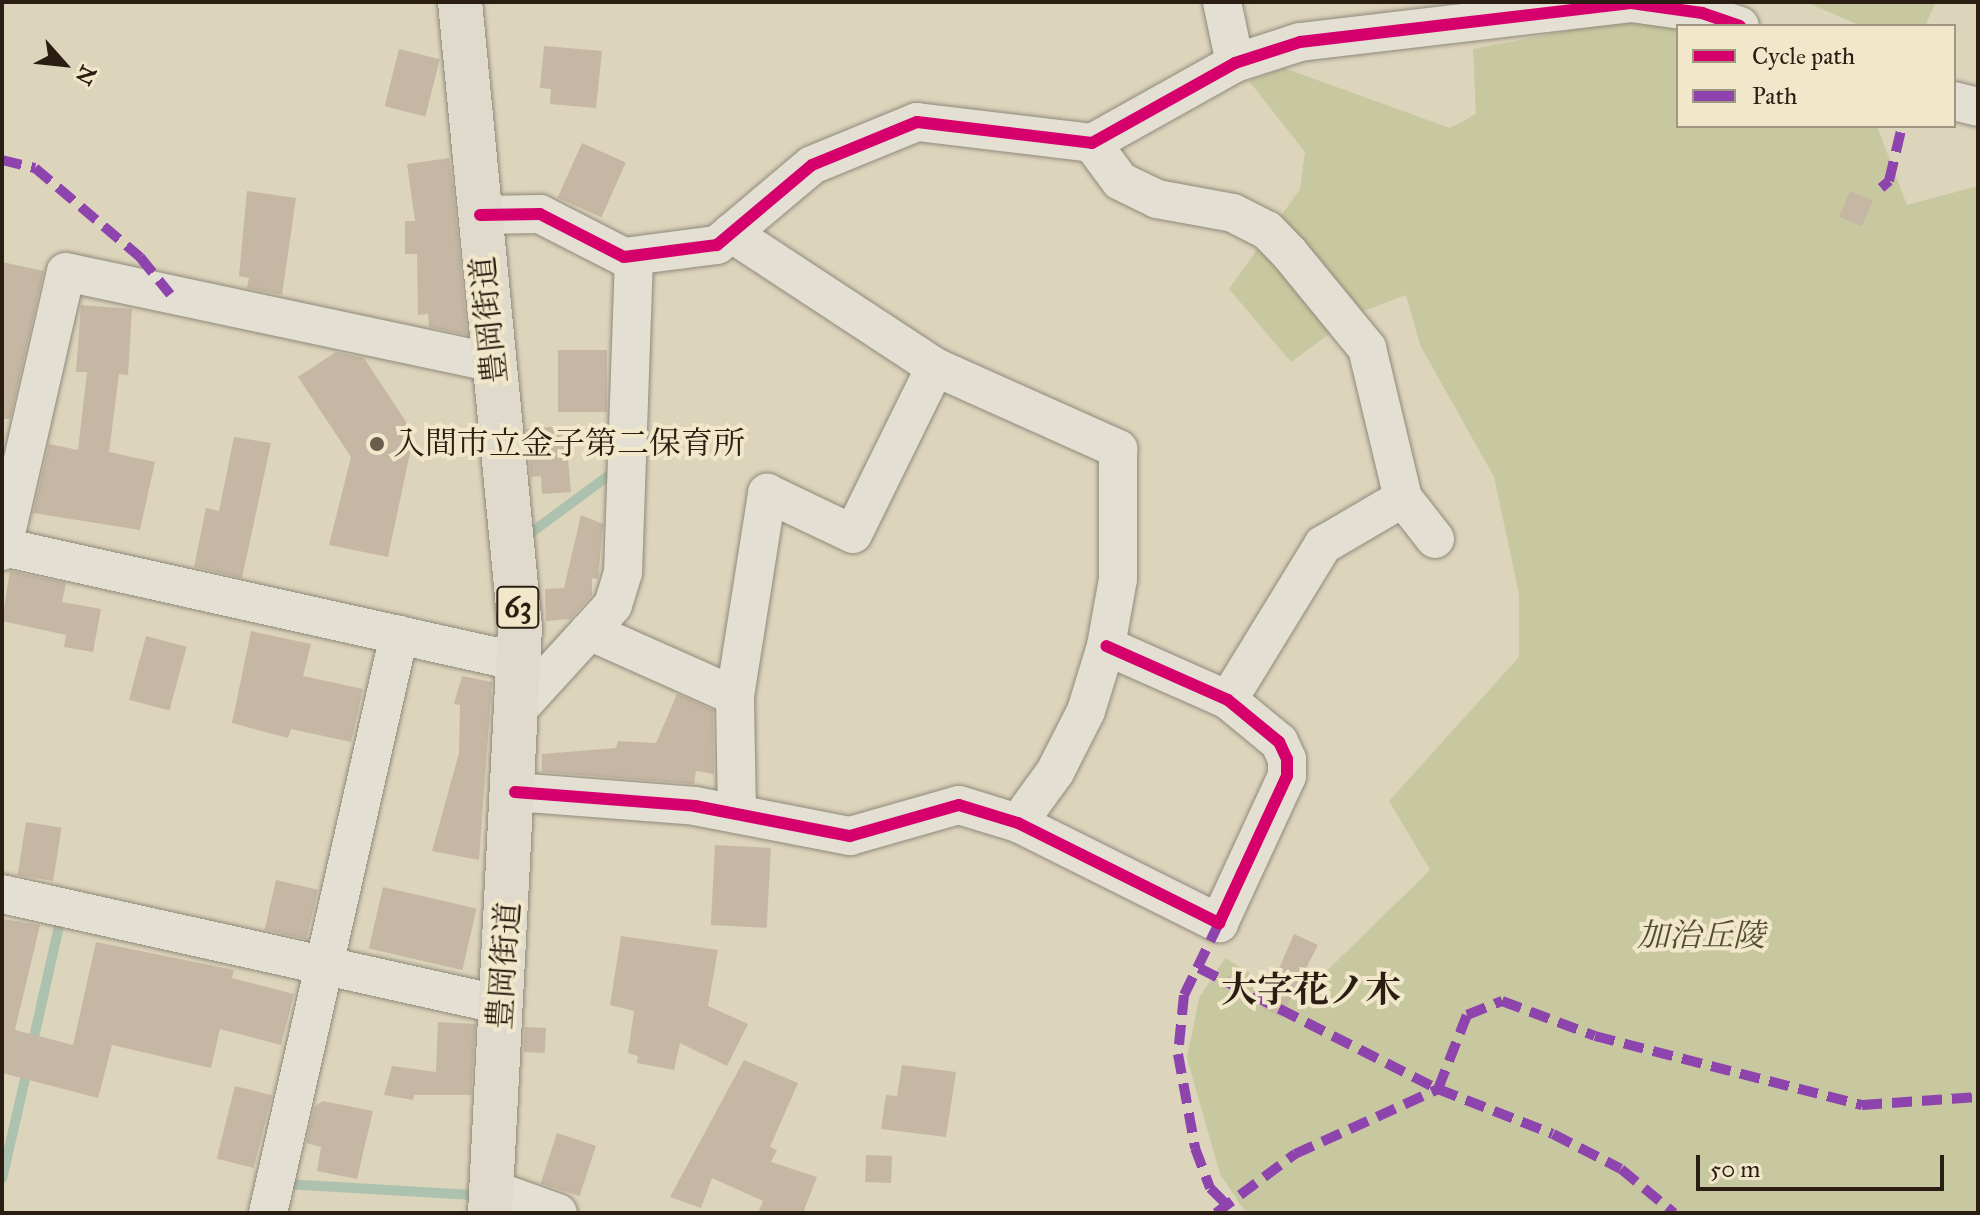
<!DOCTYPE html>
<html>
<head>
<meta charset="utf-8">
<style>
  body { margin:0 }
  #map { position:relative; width:1980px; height:1215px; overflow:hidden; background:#ddd4bc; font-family:"IM FELL Great Primer","Noto Serif JP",serif }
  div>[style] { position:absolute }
  .green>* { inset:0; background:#c8c8a0 }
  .stream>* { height:10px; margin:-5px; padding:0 5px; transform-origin:5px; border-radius:5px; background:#adc2ae }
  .building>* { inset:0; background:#c6b7a4; transform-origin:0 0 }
  .roads { filter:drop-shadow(0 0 2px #8f897a) drop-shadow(0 0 2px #8f897a) }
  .minor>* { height:38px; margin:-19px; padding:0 19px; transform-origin:19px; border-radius:19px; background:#e3dfd3 }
  .primary>* { height:44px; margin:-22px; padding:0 22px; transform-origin:22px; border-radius:22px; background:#dfdacb }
  .quiet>* { height:10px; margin-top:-5px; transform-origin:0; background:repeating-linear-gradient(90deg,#8e44ad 0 20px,transparent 0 30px) }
  .cycleway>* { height:12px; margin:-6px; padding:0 6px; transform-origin:6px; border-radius:6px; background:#d6006c }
  .dots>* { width:22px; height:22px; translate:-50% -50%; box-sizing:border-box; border:4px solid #f1e7ca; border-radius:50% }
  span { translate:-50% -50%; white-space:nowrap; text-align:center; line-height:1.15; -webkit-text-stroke:8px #f1e7ca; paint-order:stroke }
  .shield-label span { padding:2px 6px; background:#f1e7ca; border:2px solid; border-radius:6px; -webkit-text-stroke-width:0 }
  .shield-label { font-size:30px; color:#2a1e12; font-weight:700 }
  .street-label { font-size:32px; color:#2a1e12 }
  .poi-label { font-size:32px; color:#2a1e12 }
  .left { translate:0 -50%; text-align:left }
  .park-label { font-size:32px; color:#544e36; font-style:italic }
  .quarter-label { font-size:36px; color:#2a1e12; font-weight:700 }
  .frame { position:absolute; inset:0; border:4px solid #2a1e12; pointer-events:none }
  .legend { position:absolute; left:1676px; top:24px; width:280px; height:104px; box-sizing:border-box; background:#f1e7ca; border:2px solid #a19780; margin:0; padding:10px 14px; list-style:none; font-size:24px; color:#2a1e12 }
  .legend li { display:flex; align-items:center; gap:16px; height:40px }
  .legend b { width:40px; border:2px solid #a19780 }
  .north { position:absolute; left:24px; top:24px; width:80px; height:80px; -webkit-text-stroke:6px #f1e7ca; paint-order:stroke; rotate:117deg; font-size:22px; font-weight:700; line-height:32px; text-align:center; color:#2a1e12 }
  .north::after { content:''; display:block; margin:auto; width:28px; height:36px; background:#2a1e12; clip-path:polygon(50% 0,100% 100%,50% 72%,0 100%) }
  .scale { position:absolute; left:1696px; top:1155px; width:248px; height:36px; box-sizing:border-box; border:4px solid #2a1e12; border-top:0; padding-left:10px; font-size:24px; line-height:28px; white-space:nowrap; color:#2a1e12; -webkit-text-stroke:6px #f1e7ca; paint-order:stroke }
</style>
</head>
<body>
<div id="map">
  <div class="green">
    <div style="clip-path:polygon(1806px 2px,1936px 2px,1925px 26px,1861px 26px)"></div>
    <div style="clip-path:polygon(1654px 14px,1678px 26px,1678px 126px,1877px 126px,1907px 205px,1978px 186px,1978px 1213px,1246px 1213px,1220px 1174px,1187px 1058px,1199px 998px,1225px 958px,1296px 1001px,1430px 870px,1389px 801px,1519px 657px,1519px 594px,1494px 477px,1420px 345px,1406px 295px,1358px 313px,1291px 362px,1229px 289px,1300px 189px,1305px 152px,1249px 81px,1284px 68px,1450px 128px,1476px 114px,1473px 49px)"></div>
  </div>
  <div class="stream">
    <div style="left:524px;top:538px;width:114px;rotate:-36.5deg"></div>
    <div style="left:32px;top:1046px;width:136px;rotate:-77.3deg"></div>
    <div style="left:2px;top:1179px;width:116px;rotate:-77deg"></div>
    <div style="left:286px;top:1184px;width:183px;rotate:3.4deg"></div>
  </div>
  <div class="building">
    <div style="clip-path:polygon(544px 46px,602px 51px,596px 108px,550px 104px,551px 89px,540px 88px)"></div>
    <div style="left:399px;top:49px;width:42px;height:59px;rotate:14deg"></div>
    <div style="left:582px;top:143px;width:48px;height:60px;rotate:24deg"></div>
    <div style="clip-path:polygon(449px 158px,453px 187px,467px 335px,429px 327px,428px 314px,418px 315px,417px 254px,405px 254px,405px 221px,415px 221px,407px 164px)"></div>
    <div style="clip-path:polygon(247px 191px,296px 198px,282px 295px,247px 288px,249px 278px,239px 276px)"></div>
    <div style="left:1850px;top:191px;width:25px;height:28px;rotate:23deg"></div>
    <div style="clip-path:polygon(2px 262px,44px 271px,10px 419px,2px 419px)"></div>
    <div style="clip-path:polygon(81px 305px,132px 309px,128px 375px,119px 374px,109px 452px,155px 462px,140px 530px,33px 513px,49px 444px,78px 450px,87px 372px,76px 372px)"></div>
    <div style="left:607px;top:350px;width:62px;height:49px;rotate:90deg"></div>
    <div style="clip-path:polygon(336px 352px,364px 358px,414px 434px,388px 557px,329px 545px,351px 457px,298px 377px)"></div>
    <div style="clip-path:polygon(565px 426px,571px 492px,542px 494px,541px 476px,531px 477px,526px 429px)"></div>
    <div style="clip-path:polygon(234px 437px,271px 443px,242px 578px,194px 567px,206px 508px,219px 511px)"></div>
    <div style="clip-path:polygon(581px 515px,603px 524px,598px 579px,592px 578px,592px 595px,570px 619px,546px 621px,545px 589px,564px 588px)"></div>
    <div style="clip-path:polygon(10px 571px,66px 583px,62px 602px,101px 609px,93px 652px,64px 647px,66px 635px,2px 621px)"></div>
    <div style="clip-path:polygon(251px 631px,311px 644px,303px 676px,363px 689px,351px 742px,291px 729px,288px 738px,232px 723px)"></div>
    <div style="left:146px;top:636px;width:42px;height:66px;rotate:15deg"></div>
    <div style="clip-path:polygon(462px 676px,492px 682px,479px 860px,432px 851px,459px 753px,460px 705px,454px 704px)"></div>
    <div style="clip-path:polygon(677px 694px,713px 710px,714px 774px,696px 771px,694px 784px,542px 772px,542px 754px,616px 748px,618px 741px,656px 743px)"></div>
    <div style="left:26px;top:822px;width:36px;height:54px;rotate:9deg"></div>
    <div style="left:715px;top:845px;width:56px;height:80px;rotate:3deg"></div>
    <div style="left:276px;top:880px;width:43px;height:51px;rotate:13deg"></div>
    <div style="left:383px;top:887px;width:96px;height:63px;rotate:13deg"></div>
    <div style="clip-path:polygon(2px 919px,40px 925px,15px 1030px,73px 1045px,96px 942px,234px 970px,232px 978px,294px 994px,281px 1045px,220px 1029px,211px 1068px,112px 1045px,98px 1098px,2px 1073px)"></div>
    <div style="clip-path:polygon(1294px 934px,1318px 945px,1281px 1017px,1262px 1008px)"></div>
    <div style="clip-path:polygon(621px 936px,718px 950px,708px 1006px,748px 1024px,727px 1066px,680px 1043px,674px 1070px,637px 1063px,638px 1056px,628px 1053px,634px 1011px,610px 1005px)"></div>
    <div style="clip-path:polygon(438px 1022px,475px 1024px,471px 1095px,414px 1095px,413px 1100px,384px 1095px,392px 1066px,436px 1072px)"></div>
    <div style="left:525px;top:1027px;width:21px;height:25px;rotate:3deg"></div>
    <div style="clip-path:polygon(744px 1060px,798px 1083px,770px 1147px,777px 1150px,771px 1162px,817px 1177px,803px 1213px,758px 1213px,763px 1201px,712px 1178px,701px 1208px,670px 1197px)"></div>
    <div style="clip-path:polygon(902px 1065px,956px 1072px,946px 1137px,881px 1129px,886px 1095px,897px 1096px)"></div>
    <div style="left:235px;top:1086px;width:38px;height:75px;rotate:14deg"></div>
    <div style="clip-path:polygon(323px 1101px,373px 1111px,357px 1179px,317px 1171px,321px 1147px,306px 1143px,315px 1106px)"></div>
    <div style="left:557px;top:1133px;width:41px;height:53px;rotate:18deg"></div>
    <div style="left:866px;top:1155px;width:26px;height:27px;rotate:2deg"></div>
  </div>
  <div class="roads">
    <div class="minor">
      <div style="left:1222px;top:2px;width:62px;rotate:78deg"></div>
      <div style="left:1954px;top:101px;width:25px;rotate:14deg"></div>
      <div style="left:1092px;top:143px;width:47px;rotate:53.6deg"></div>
      <div style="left:1120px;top:181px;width:41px;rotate:25.9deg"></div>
      <div style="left:1157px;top:199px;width:77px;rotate:10.4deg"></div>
      <div style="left:1233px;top:213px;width:38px;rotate:27deg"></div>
      <div style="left:1267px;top:230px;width:33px;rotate:46deg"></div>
      <div style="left:1290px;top:254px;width:122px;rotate:50.7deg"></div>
      <div style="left:1367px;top:348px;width:154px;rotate:76.5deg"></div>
      <div style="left:1403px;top:498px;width:52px;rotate:52deg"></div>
      <div style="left:480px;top:215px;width:60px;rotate:-1deg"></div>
      <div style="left:540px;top:214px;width:94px;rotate:27.1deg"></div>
      <div style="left:624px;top:257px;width:94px;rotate:-7.4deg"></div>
      <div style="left:717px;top:245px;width:124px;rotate:-40.1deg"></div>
      <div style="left:812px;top:165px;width:113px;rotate:-22.3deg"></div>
      <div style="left:917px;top:122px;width:176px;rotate:6.8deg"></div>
      <div style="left:1092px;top:143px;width:164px;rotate:-29.2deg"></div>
      <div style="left:1235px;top:63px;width:68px;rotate:-17.9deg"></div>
      <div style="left:1300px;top:42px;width:333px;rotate:-6.7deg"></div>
      <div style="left:1631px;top:3px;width:72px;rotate:8deg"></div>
      <div style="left:1702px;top:13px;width:40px;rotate:18.9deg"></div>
      <div style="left:731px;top:233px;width:244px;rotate:33.3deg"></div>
      <div style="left:935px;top:367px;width:201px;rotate:24.1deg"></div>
      <div style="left:1118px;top:449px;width:130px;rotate:90deg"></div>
      <div style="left:1118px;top:579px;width:68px;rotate:100.2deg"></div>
      <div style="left:1106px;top:646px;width:68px;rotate:107.1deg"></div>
      <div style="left:1086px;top:711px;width:68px;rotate:116.9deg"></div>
      <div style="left:1055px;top:772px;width:63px;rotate:126deg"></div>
      <div style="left:3px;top:547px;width:530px;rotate:12.54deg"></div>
      <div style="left:2px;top:551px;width:286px;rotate:-77.1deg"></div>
      <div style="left:66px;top:272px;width:438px;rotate:12deg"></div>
      <div style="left:589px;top:631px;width:160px;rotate:24deg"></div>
      <div style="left:1228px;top:700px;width:182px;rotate:-58.5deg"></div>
      <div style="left:1323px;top:545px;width:93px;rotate:-30.4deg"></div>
      <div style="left:520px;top:707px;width:138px;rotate:-47.6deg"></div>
      <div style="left:613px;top:605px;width:34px;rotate:-73deg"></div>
      <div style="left:623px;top:573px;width:317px;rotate:-88deg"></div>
      <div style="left:515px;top:792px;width:181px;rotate:4.4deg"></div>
      <div style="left:695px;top:806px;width:158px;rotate:11deg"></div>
      <div style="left:850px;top:836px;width:113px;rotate:-15.9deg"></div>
      <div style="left:959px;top:805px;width:62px;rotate:17deg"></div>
      <div style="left:1018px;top:823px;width:225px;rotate:26.5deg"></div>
      <div style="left:1219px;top:923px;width:162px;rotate:-65.2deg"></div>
      <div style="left:1287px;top:776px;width:17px;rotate:-90deg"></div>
      <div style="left:1287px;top:759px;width:19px;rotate:-115deg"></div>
      <div style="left:1279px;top:742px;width:66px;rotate:-140.5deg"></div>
      <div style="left:1228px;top:700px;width:133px;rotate:-156.1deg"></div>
      <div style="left:737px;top:814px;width:118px;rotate:-91deg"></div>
      <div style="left:735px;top:696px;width:206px;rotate:-81deg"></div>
      <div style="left:767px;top:493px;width:95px;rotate:25.5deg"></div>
      <div style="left:853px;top:534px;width:186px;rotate:-63.8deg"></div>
      <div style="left:2px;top:894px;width:512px;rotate:12.52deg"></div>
      <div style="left:491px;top:1189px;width:71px;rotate:19.7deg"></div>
      <div style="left:268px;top:1213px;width:593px;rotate:-77.23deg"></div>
    </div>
    <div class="primary">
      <div style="left:460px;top:2px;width:628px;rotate:84.52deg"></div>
      <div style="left:520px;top:627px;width:587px;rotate:92.93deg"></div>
    </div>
  </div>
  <div class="quiet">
    <div style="left:2px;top:160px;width:34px;rotate:14deg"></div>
    <div style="left:35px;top:168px;width:138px;rotate:40.3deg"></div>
    <div style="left:140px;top:257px;width:48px;rotate:51deg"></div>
    <div style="left:1881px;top:188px;width:11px;rotate:-41deg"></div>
    <div style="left:1889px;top:181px;width:57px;rotate:-76.7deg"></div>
    <div style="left:1219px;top:923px;width:80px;rotate:115.9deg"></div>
    <div style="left:1184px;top:995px;width:59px;rotate:95.8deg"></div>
    <div style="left:1178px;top:1054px;width:96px;rotate:79.7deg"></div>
    <div style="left:1195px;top:1148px;width:43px;rotate:69.4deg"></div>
    <div style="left:1210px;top:1188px;width:28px;rotate:45deg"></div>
    <div style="left:1199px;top:968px;width:268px;rotate:26.9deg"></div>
    <div style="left:1438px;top:1089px;width:123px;rotate:21.4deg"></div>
    <div style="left:1553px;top:1134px;width:76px;rotate:27.2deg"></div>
    <div style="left:1621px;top:1169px;width:69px;rotate:39.7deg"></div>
    <div style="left:1216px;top:1213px;width:99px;rotate:-36.8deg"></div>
    <div style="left:1295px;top:1154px;width:157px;rotate:-24.4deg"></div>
    <div style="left:1438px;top:1089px;width:79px;rotate:-68.6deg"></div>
    <div style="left:1467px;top:1015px;width:38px;rotate:-22deg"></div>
    <div style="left:1502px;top:1001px;width:99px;rotate:20.6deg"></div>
    <div style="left:1595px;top:1036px;width:276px;rotate:14.5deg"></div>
    <div style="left:1862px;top:1105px;width:116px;rotate:-3.9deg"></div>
  </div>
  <div class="cycleway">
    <div style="left:480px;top:215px;width:60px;rotate:-1deg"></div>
    <div style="left:540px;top:214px;width:94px;rotate:27.1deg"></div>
    <div style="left:624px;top:257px;width:94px;rotate:-7.4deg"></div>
    <div style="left:717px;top:245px;width:124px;rotate:-40.1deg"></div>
    <div style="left:812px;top:165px;width:113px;rotate:-22.3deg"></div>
    <div style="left:917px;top:122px;width:176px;rotate:6.8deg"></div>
    <div style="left:1092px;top:143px;width:164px;rotate:-29.2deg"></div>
    <div style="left:1235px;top:63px;width:68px;rotate:-17.9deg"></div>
    <div style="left:1300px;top:42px;width:333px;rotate:-6.7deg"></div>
    <div style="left:1631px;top:3px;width:72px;rotate:8deg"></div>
    <div style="left:1702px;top:13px;width:40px;rotate:18.9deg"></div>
    <div style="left:515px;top:792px;width:181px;rotate:4.4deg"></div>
    <div style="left:695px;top:806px;width:158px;rotate:11deg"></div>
    <div style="left:850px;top:836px;width:113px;rotate:-15.9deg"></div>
    <div style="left:959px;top:805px;width:62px;rotate:17deg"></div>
    <div style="left:1018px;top:823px;width:225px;rotate:26.5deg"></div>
    <div style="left:1219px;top:923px;width:162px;rotate:-65.2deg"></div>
    <div style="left:1287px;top:776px;width:17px;rotate:-90deg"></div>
    <div style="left:1287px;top:759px;width:19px;rotate:-115deg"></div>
    <div style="left:1279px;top:742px;width:66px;rotate:-140.5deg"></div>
    <div style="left:1228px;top:700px;width:133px;rotate:-156.1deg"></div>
  </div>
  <div class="dots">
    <div style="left:377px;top:444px;background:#695e4e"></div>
  </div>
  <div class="shield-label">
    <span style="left:518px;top:607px">63</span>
  </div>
  <div class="street-label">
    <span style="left:490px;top:320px;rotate:-96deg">豊岡街道</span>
    <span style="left:505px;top:966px;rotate:-86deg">豊岡街道</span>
  </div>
  <div class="poi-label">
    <span class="left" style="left:393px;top:444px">入間市立金子第二保育所</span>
  </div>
  <div class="park-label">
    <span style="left:1701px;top:936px">加治丘陵</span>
  </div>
  <div class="quarter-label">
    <span style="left:1311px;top:991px">大字花ノ木</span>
  </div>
  <div class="frame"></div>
  <ul class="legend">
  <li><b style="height:10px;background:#d6006c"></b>Cycle path</li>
  <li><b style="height:10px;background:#8e44ad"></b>Path</li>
  </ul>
  <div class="north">N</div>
  <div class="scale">50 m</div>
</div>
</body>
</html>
